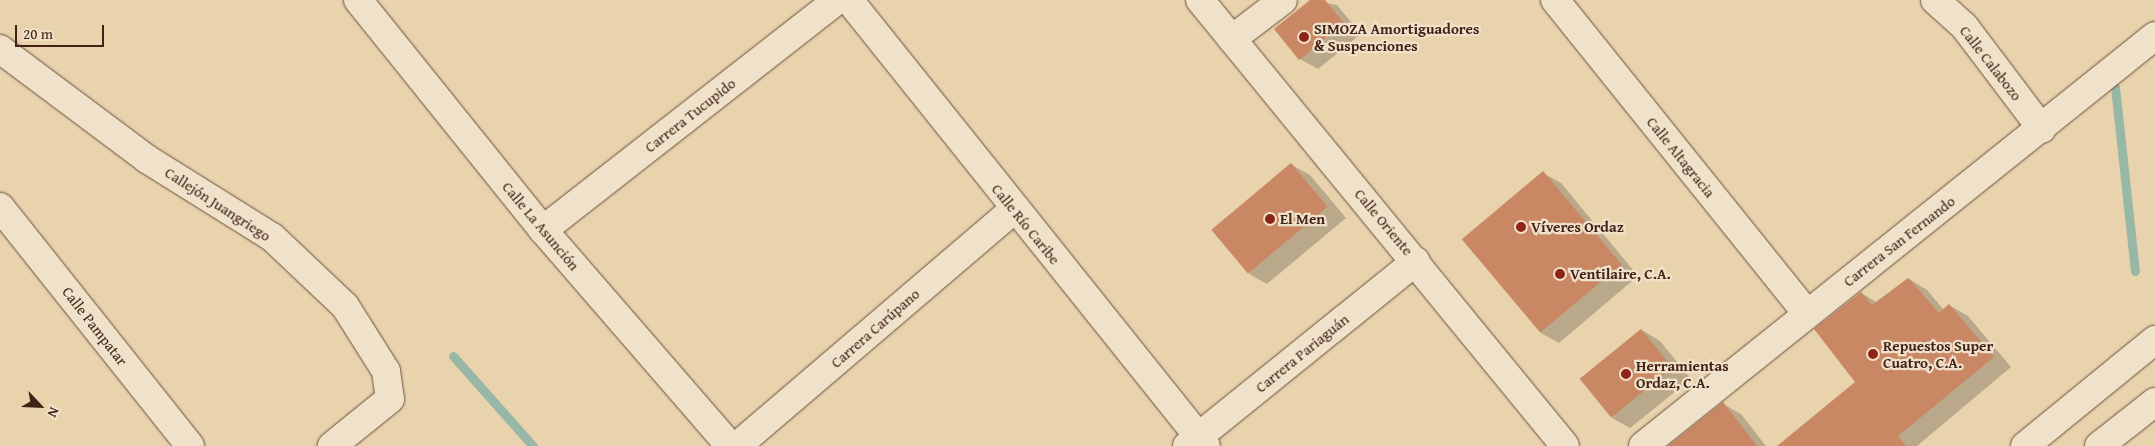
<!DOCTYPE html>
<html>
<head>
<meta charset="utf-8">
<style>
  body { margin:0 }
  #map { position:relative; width:2155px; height:446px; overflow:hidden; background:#e8d3ad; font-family:"Gentium Book Plus",serif }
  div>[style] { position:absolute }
  .shadow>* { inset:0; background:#0003 }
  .stream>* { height:9px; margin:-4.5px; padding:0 4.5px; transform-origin:4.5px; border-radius:4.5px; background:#98b8a7 }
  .building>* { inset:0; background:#c98764; transform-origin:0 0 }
  .roads { filter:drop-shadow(0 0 1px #6c4e3c) drop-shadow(0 0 1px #6c4e3c) }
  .minor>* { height:28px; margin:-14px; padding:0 14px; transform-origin:14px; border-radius:14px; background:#f0e2ca }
  .secondary>* { height:28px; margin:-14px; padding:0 14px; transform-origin:14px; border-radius:14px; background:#f0e2ca }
  .dots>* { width:14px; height:14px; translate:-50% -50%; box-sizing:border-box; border:2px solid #f0e2ca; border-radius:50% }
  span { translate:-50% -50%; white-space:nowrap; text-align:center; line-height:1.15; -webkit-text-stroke:4.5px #f0e2ca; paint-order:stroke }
  .poi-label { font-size:15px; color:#422216; font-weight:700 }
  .left { translate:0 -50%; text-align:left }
  .street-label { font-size:15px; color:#422216 }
  .north { position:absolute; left:15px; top:381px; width:50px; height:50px; -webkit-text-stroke:4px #f0e2ca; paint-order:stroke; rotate:115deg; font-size:14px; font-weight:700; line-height:20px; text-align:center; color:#422216 }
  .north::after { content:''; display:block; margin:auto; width:18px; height:22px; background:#422216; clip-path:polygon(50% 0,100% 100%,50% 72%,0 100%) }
  .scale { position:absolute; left:15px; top:25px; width:89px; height:22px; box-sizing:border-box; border:2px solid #422216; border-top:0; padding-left:6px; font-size:15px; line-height:18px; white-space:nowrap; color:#422216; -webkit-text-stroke:4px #f0e2ca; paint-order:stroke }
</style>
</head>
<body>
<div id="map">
  <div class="shadow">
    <div style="clip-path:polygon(1312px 0,1337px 5px,1361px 34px,1318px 69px,1300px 59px)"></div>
    <div style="clip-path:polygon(1292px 165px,1310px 175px,1346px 218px,1267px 284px,1249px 274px)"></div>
    <div style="clip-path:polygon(1543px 173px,1561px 183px,1638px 276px,1559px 343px,1541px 333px)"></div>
    <div style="clip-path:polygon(1909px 279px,1927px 290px,1944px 310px,1949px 305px,1968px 316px,2011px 367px,1917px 446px,1779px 446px,1857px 382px,1861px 293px,1878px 303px)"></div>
    <div style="clip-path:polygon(1642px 330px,1660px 341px,1691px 379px,1630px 428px,1612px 418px)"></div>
    <div style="clip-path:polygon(1723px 404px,1741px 414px,1766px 446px,1669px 446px)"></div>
  </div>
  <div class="stream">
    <div style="left:2115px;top:87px;width:185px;rotate:83.8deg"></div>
    <div style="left:453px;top:356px;width:120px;rotate:48.4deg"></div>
  </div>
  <div class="building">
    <div style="clip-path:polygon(1310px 0,1325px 0,1344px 23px,1299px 60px,1274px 29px)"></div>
    <div style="left:1291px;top:163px;width:57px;height:104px;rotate:50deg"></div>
    <div style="left:1543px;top:171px;width:122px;height:106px;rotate:50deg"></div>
    <div style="clip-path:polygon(1908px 278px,1939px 313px,1949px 304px,1994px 357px,1898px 436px,1906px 446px,1777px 446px,1855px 382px,1814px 329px,1861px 292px,1872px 305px)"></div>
    <div style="left:1641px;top:329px;width:50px;height:79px;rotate:51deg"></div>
    <div style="clip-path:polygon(1723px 402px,1757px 446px,1668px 446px)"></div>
  </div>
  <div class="roads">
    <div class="minor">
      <div style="left:358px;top:0;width:295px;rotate:51.2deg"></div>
      <div style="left:543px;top:230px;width:286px;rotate:49.1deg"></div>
      <div style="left:849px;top:0;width:571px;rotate:51.32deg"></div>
      <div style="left:1200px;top:0;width:576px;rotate:50.7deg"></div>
      <div style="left:1555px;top:0;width:402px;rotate:51.2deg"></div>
      <div style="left:1935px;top:0;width:39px;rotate:42deg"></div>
      <div style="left:1964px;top:26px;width:129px;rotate:52.9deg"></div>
      <div style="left:1232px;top:39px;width:64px;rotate:-37.4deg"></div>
      <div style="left:0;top:49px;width:184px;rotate:36.8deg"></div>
      <div style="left:147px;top:159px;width:147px;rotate:32deg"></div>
      <div style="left:272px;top:237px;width:100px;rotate:43.4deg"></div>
      <div style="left:345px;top:306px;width:77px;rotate:57.8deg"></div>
      <div style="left:386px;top:371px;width:28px;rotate:82deg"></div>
      <div style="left:390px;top:399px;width:75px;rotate:141deg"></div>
      <div style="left:0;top:207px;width:305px;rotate:51.5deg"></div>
      <div style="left:543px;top:230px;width:373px;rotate:-38deg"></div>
      <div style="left:737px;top:446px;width:363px;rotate:-40.5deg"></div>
      <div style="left:1187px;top:446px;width:294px;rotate:-38.9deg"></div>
      <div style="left:1643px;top:446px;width:656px;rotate:-38.69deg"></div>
    </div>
    <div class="secondary">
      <div style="left:2025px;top:446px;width:168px;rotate:-39.2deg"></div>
      <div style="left:2099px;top:446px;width:71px;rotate:-38.2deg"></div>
    </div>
  </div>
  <div class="dots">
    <div style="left:1304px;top:37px;background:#8f2418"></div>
    <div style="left:1270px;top:219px;background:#8f2418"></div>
    <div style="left:1521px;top:227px;background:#8f2418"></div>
    <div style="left:1560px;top:274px;background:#8f2418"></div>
    <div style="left:1873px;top:354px;background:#8f2418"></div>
    <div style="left:1626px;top:374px;background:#8f2418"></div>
  </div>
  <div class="poi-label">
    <span class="left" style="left:1314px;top:37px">SIMOZA Amortiguadores<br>&amp; Suspenciones</span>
    <span class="left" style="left:1280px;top:219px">El Men</span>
    <span class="left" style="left:1531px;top:227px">Víveres Ordaz</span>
    <span class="left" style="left:1570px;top:274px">Ventilaire, C.A.</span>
    <span class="left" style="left:1883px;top:354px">Repuestos Super<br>Cuatro, C.A.</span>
    <span class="left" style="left:1636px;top:374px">Herramientas<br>Ordaz, C.A.</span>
  </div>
  <div class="street-label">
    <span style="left:1991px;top:63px;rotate:52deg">Calle Calabozo</span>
    <span style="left:690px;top:115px;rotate:-38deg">Carrera Tucupido</span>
    <span style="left:1681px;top:157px;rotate:51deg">Calle Altagracia</span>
    <span style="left:218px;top:204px;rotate:33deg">Callejón Juangriego</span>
    <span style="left:1384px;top:222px;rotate:50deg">Calle Oriente</span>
    <span style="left:1026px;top:224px;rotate:51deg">Calle Río Caribe</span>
    <span style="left:541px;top:226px;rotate:50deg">Calle La Asunción</span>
    <span style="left:1899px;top:241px;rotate:-38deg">Carrera San Fernando</span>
    <span style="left:95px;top:326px;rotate:52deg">Calle Pampatar</span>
    <span style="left:875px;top:328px;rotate:-41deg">Carrera Carúpano</span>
    <span style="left:1302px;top:353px;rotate:-39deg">Carrera Pariaguán</span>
  </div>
  <div class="north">N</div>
  <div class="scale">20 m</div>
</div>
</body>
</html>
